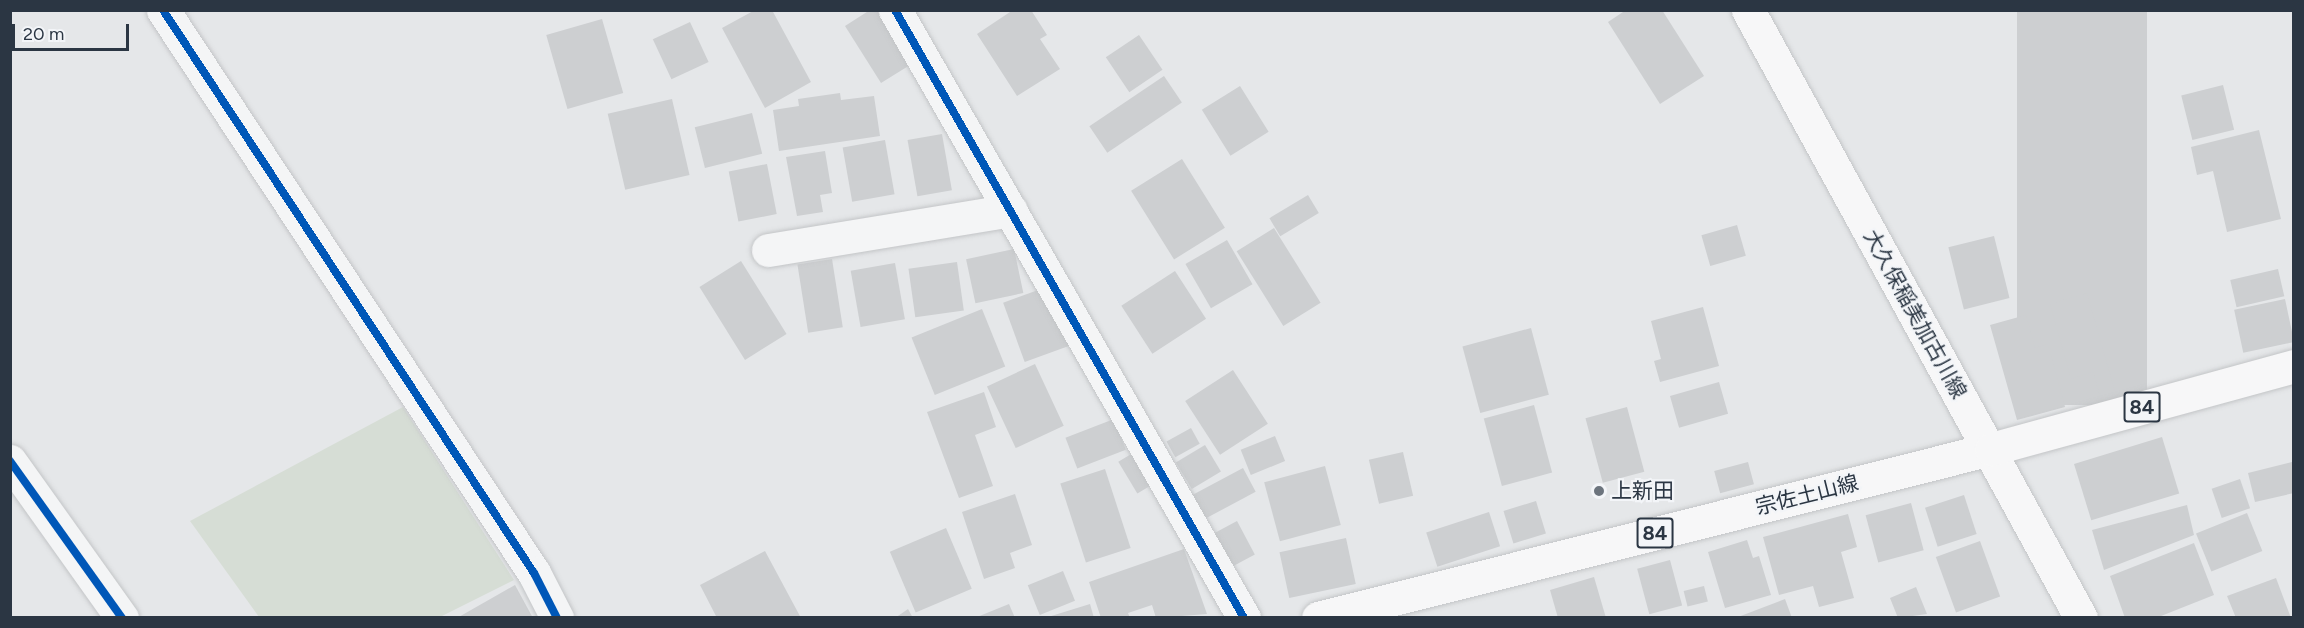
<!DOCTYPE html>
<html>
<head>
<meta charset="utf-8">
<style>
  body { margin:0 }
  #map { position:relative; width:2304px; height:628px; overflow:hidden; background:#e5e7e9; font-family:Figtree,"Noto Sans JP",sans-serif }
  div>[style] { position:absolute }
  .green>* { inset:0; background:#d6ddd5 }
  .building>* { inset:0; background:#cdcfd1; transform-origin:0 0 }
  .roads { filter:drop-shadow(0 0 2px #c3c5c7) drop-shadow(0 0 2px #c3c5c7) }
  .minor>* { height:33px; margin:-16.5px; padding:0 16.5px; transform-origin:16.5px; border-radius:16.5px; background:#f4f5f6 }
  .major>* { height:33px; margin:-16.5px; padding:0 16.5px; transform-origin:16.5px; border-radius:16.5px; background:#f7f7f8 }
  .cycleway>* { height:8px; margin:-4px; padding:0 4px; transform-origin:4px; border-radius:4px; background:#0057b8 }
  .dots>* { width:16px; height:16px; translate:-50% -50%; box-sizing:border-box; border:3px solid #f3f5f8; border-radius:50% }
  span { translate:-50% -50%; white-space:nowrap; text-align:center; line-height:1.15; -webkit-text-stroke:4.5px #f3f5f8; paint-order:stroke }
  .shield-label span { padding:2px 4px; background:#f3f5f8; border:2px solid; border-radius:4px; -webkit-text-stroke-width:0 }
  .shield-label { font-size:20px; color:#2b3643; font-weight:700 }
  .street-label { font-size:21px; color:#2b3643 }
  .poi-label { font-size:21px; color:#2b3643 }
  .left { translate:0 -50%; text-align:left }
  .frame { position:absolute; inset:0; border:12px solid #2b3643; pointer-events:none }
  .scale { position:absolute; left:12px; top:24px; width:117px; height:27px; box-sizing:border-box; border:3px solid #2b3643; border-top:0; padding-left:8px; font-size:18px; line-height:21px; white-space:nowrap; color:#2b3643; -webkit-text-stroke:4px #f3f5f8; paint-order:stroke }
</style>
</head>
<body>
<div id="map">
  <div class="green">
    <div style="clip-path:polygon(403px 407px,514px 580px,440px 617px,259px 617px,190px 521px)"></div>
  </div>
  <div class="building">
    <div style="clip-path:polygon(755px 10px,772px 10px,811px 82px,765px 108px,722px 28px)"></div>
    <div style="clip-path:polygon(870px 10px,877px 10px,910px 65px,881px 83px,845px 26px)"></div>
    <div style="clip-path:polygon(1013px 10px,1031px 10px,1047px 35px,1040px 39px,1060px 69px,1017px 96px,977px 34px)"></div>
    <div style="clip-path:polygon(1626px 10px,1662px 10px,1704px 76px,1660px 104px,1608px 22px)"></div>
    <div style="left:2017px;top:10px;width:130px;height:395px"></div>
    <div style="left:602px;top:19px;width:77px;height:58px;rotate:74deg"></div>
    <div style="left:690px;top:22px;width:44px;height:41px;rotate:65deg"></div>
    <div style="left:1139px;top:35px;width:42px;height:40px;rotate:56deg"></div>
    <div style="left:1164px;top:76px;width:32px;height:90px;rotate:56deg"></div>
    <div style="left:2223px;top:85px;width:46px;height:43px;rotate:76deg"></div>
    <div style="left:1240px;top:86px;width:54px;height:45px;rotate:58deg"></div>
    <div style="clip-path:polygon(840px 93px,841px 100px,874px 96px,880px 136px,779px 151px,773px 110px,799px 106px,798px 99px)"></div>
    <div style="left:672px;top:99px;width:78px;height:66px;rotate:77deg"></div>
    <div style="left:752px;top:113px;width:42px;height:59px;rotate:76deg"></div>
    <div style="clip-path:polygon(2259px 130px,2281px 219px,2227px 232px,2213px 171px,2197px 175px,2191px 147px)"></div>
    <div style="left:942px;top:134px;width:57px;height:35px;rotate:80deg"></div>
    <div style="left:885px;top:140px;width:55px;height:43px;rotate:80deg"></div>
    <div style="clip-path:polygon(825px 151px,832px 193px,820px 195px,823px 212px,797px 216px,786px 157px)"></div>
    <div style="left:1182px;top:159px;width:81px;height:60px;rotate:58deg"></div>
    <div style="left:767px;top:164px;width:51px;height:39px;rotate:79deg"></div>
    <div style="left:1308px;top:195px;width:21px;height:45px;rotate:59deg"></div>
    <div style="left:1737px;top:225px;width:32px;height:37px;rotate:74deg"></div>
    <div style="left:1274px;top:228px;width:88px;height:44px;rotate:58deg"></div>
    <div style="left:1994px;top:236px;width:64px;height:47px;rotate:76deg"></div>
    <div style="left:1227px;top:240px;width:51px;height:48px;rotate:60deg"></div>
    <div style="left:1014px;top:249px;width:45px;height:49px;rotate:78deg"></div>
    <div style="left:832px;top:259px;width:69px;height:35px;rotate:81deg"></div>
    <div style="left:741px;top:261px;width:86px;height:49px;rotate:58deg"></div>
    <div style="left:957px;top:262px;width:49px;height:49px;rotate:82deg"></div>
    <div style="left:895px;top:263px;width:57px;height:45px;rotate:80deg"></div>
    <div style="left:2278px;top:269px;width:28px;height:49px;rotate:77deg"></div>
    <div style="left:1175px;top:271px;width:57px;height:64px;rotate:57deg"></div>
    <div style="left:1052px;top:285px;width:63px;height:52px;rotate:70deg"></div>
    <div style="clip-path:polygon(2087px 293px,2115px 392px,2100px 396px,2093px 372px,2071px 379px,2050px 304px)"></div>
    <div style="left:2285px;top:299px;width:44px;height:52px;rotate:78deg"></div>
    <div style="clip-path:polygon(1703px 307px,1719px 366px,1660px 382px,1654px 361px,1661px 359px,1651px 321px)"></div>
    <div style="left:982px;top:309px;width:62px;height:76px;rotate:68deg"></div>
    <div style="clip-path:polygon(2026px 315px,2035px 348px,2048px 344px,2065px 407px,2017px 420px,1990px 325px)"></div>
    <div style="left:1531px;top:328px;width:69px;height:71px;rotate:75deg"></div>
    <div style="left:1035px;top:364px;width:68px;height:53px;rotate:65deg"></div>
    <div style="left:1233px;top:370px;width:64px;height:57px;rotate:57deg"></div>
    <div style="left:1719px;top:382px;width:33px;height:51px;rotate:74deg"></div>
    <div style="clip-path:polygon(984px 392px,996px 427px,975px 435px,993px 486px,959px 498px,927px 412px)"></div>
    <div style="left:1534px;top:405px;width:70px;height:52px;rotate:75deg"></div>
    <div style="left:1627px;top:407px;width:67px;height:43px;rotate:75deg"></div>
    <div style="left:1114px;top:419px;width:33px;height:52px;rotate:69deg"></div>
    <div style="left:1191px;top:428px;width:18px;height:28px;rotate:61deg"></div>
    <div style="left:1275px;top:436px;width:27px;height:37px;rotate:68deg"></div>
    <div style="left:2162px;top:437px;width:59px;height:92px;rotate:73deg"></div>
    <div style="left:1205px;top:445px;width:31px;height:34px;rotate:59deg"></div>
    <div style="left:1138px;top:450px;width:37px;height:23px;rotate:59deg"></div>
    <div style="left:1403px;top:452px;width:45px;height:35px;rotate:77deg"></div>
    <div style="left:1748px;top:462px;width:23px;height:35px;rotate:75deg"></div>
    <div style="clip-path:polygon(2292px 462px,2294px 493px,2255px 502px,2248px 473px)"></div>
    <div style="left:1325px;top:466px;width:61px;height:63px;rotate:75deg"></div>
    <div style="left:1243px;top:468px;width:27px;height:60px;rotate:62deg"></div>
    <div style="left:1105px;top:469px;width:83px;height:47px;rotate:72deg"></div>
    <div style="left:2240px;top:479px;width:31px;height:30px;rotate:71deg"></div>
    <div style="clip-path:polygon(1015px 494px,1032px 545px,1010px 553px,1015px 568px,984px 579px,962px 512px)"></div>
    <div style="left:1964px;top:495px;width:41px;height:41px;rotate:72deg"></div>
    <div style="left:1536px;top:501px;width:34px;height:34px;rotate:73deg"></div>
    <div style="left:1911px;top:503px;width:49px;height:47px;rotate:75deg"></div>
    <div style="clip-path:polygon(2187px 505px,2194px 535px,2104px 570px,2092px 530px)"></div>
    <div style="left:1489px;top:512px;width:36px;height:66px;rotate:72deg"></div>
    <div style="left:2247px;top:513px;width:41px;height:55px;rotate:68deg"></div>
    <div style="clip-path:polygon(1848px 514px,1857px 547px,1841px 552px,1854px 598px,1819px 607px,1813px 586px,1779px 595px,1763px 537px)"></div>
    <div style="left:1237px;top:521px;width:38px;height:28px;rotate:62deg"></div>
    <div style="left:946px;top:528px;width:66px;height:61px;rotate:67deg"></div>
    <div style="left:1346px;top:538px;width:47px;height:68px;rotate:78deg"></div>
    <div style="clip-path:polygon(1747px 540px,1753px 558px,1759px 556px,1771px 595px,1725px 608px,1708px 552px)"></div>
    <div style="left:1980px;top:541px;width:59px;height:47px;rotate:70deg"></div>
    <div style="clip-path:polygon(2194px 543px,2214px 595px,2156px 618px,2125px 618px,2110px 576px)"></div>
    <div style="clip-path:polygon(1184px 549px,1207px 614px,1156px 618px,1152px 605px,1128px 613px,1130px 618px,1101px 618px,1089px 582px)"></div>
    <div style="clip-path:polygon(765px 551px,801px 618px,717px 618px,700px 585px)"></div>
    <div style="left:1670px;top:560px;width:47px;height:34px;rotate:75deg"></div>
    <div style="left:1063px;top:571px;width:32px;height:38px;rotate:68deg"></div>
    <div style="clip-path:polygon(1594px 577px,1606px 618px,1558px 618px,1550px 590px)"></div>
    <div style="clip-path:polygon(2276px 578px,2291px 618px,2236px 618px,2227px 596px)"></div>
    <div style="clip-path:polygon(515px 585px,533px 618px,457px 618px)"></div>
    <div style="left:1704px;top:586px;width:16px;height:21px;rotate:76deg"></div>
    <div style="clip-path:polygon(1916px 587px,1927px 614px,1898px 618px,1890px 598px)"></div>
    <div style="clip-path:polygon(1785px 599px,1792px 618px,1738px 618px,1738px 617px)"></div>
    <div style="clip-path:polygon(1009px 604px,1015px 618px,977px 618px,977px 617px)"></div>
    <div style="clip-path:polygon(1090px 604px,1094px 618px,1048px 618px,1048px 617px)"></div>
    <div style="clip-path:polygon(908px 609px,913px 618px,895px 618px)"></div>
  </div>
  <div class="roads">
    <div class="minor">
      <div style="left:163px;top:10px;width:674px;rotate:56.62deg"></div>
      <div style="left:534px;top:573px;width:51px;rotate:62.9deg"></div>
      <div style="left:895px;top:10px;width:701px;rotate:60.14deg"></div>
      <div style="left:768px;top:250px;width:246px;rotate:-9.3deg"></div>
      <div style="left:10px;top:461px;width:193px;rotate:54.5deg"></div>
    </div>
    <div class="major">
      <div style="left:1748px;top:10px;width:693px;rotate:61.29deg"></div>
      <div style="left:1318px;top:618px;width:694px;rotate:-14.1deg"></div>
      <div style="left:1991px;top:449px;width:314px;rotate:-15.3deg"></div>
    </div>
  </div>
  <div class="cycleway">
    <div style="left:163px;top:10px;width:674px;rotate:56.62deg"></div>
    <div style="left:534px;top:573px;width:51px;rotate:62.9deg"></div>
    <div style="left:895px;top:10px;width:701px;rotate:60.14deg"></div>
    <div style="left:10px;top:461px;width:193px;rotate:54.5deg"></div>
  </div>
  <div class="dots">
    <div style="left:1599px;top:491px;background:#6c747d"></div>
  </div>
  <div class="shield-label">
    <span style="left:2142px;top:407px">84</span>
    <span style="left:1655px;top:533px">84</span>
  </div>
  <div class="street-label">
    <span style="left:1915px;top:314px;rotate:61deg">大久保稲美加古川線</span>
    <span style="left:1807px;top:495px;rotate:-14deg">宗佐土山線</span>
  </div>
  <div class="poi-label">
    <span class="left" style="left:1611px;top:491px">上新田</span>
  </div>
  <div class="frame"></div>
  <div class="scale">20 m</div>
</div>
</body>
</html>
